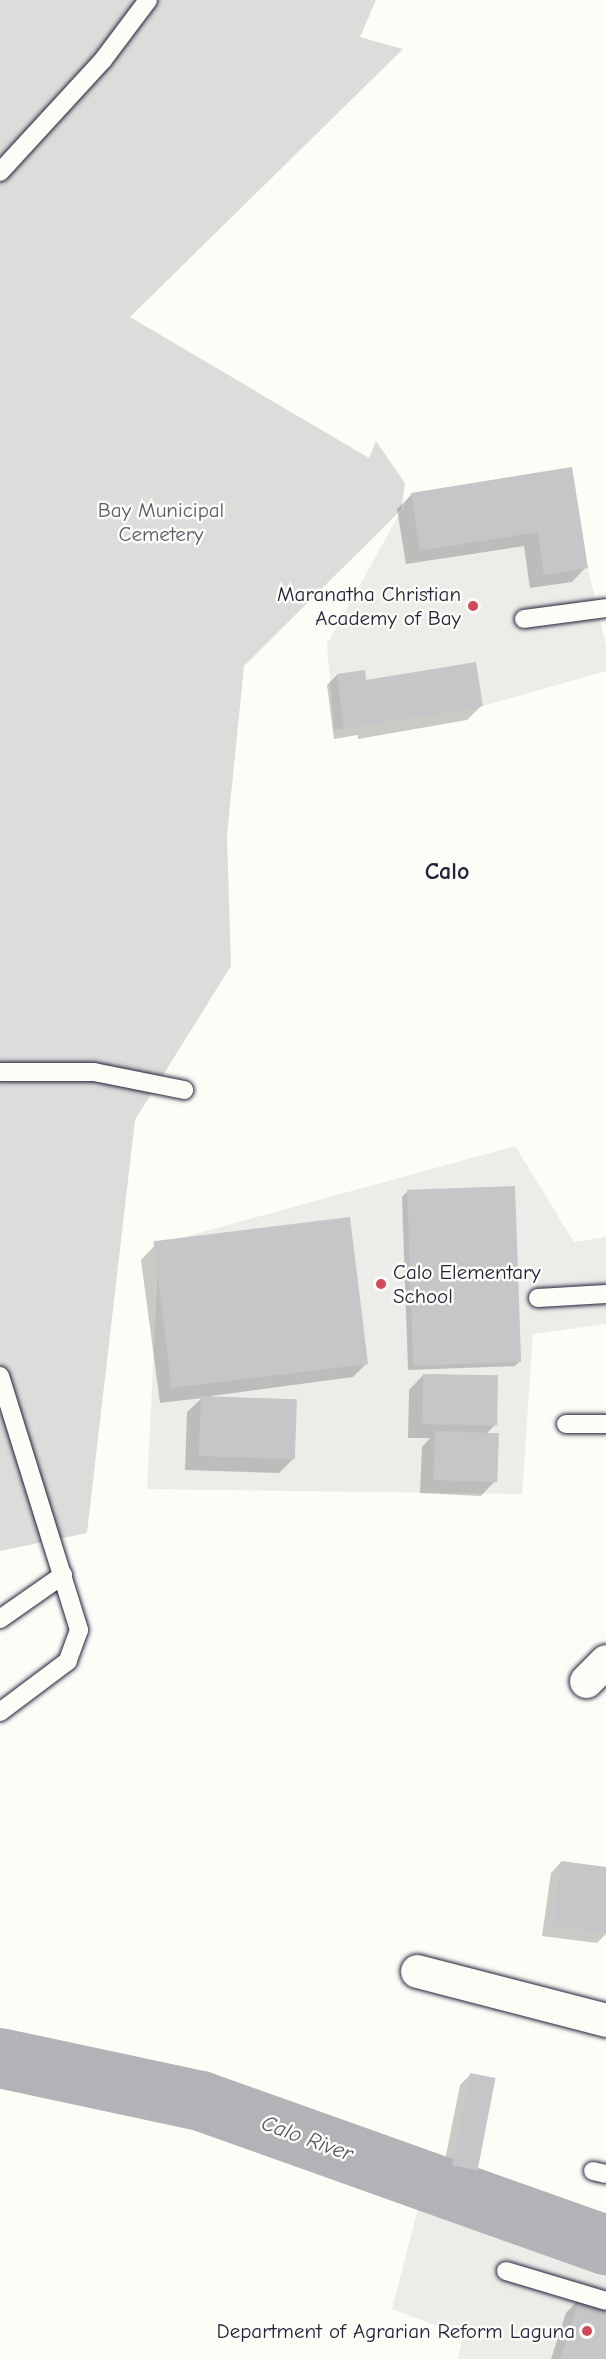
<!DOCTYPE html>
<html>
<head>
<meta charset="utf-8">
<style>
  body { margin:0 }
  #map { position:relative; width:606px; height:2359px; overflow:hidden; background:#fdfcf7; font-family:"Comic Neue",sans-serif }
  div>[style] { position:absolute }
  .built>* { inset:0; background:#ecece9 }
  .green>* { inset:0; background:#dddcdb }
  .shadow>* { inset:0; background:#0003 }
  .river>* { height:60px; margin:-30px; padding:0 30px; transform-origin:30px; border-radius:30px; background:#b2b2b7 }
  .building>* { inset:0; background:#c6c6c8; transform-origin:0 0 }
  .roads { filter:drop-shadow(0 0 2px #22223b) drop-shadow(0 0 2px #22223b) }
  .lane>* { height:18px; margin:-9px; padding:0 9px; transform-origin:9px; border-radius:9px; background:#fdfcf7 }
  .street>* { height:33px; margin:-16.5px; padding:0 16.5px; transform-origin:16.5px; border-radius:16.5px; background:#fdfcf7 }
  .dots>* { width:16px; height:16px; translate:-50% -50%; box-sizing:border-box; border:3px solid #fdfcf7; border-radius:50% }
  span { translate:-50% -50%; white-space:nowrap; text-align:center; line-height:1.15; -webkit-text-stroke:5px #fdfcf7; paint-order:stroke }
  .park-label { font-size:21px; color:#5a5a6b }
  .poi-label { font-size:21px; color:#22223b }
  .right { translate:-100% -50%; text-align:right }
  .left { translate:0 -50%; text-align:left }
  .water-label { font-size:22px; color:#545466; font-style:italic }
  .quarter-label { font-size:24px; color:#22223b; font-weight:700 }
</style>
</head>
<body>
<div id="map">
  <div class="built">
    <div style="clip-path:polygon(572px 467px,588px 568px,606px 646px,606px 671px,483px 706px,334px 730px,327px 644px,411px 493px)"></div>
    <div style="clip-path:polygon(515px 1146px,574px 1242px,606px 1237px,606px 1324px,533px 1334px,522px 1494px,147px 1489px,159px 1244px)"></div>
    <div style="clip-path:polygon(420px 2201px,606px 2274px,606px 2359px,458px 2359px,463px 2336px,392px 2309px)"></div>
  </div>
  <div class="green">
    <div style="clip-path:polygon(0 0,376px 0,360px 37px,403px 49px,130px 317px,369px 458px,376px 441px,405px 483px,401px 510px,244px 666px,227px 835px,231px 966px,135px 1120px,87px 1533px,0 1551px)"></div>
  </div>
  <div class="shadow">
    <div style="clip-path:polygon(570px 468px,586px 567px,572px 582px,530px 588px,524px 546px,406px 564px,397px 509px,412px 494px)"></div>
    <div style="clip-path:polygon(337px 675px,365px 681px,481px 706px,467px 720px,358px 739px,358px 735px,334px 739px,327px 685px)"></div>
    <div style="clip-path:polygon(407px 1192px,520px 1361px,515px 1366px,408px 1370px,402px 1197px)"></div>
    <div style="clip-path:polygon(155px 1245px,367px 1363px,353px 1377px,211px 1396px,294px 1458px,279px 1473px,185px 1470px,187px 1412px,202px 1398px,160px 1403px,141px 1260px)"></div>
    <div style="clip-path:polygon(423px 1375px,496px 1424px,486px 1434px,495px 1481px,481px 1496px,420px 1493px,422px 1447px,430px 1438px,408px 1438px,409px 1390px)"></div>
    <div style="clip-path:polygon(561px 1862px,606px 1869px,606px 1934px,597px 1943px,542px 1936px,551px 1873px)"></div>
    <div style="clip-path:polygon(470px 2075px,476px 2169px,466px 2180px,442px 2175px,460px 2085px)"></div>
    <div style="clip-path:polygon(580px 2298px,606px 2359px,551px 2359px,566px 2313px)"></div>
  </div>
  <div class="river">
    <div style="left:0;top:2058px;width:206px;rotate:12.1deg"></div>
    <div style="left:201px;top:2101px;width:430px;rotate:19.6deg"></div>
  </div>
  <div class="building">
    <div style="clip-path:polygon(572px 467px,588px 568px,544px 575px,538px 532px,420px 551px,411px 493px)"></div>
    <div style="clip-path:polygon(476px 662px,483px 706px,344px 729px,337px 674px,365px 670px,366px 680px)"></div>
    <div style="left:515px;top:1186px;width:176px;height:108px;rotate:88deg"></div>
    <div style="left:350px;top:1217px;width:148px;height:198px;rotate:83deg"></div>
    <div style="left:423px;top:1374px;width:75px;height:50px;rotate:1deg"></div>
    <div style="left:201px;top:1396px;width:96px;height:60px;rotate:2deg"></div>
    <div style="left:435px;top:1431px;width:64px;height:49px;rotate:2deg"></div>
    <div style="clip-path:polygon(561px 1861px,606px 1867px,606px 1933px,552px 1926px)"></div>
    <div style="left:470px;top:2073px;width:26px;height:94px;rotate:11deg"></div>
    <div style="clip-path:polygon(580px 2297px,606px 2306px,606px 2359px,560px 2359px)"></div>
  </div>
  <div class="roads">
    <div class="lane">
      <div style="left:0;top:172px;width:152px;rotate:-47.4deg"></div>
      <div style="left:103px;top:60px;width:75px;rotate:-53.1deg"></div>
      <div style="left:524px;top:619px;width:83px;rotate:-7.6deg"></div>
      <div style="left:0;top:1072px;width:94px"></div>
      <div style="left:94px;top:1072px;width:92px;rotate:11.3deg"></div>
      <div style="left:538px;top:1298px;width:68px;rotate:-3.4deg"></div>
      <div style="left:0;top:1376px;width:266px;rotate:72.7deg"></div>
      <div style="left:79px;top:1630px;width:33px;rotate:110deg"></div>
      <div style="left:68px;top:1661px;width:85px;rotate:143.1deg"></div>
      <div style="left:566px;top:1424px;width:40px"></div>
      <div style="left:0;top:1619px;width:77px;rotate:-34.9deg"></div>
      <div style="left:593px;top:2171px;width:13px;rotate:13deg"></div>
      <div style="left:506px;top:2271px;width:104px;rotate:16.7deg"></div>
    </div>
    <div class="street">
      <div style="left:586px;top:1681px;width:28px;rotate:-45deg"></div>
      <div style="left:417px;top:1971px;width:195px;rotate:14.5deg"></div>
    </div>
  </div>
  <div class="dots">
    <div style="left:473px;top:606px;background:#d1495b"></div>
    <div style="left:381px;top:1284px;background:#d1495b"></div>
    <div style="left:587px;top:2331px;background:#d1495b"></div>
  </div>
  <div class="park-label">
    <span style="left:161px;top:522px">Bay Municipal<br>Cemetery</span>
  </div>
  <div class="poi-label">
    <span class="right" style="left:461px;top:606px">Maranatha Christian<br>Academy of Bay</span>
    <span class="left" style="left:393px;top:1284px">Calo Elementary<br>School</span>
    <span class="right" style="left:575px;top:2331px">Department of Agrarian Reform Laguna</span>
  </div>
  <div class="water-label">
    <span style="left:307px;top:2139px;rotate:20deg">Calo River</span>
  </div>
  <div class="quarter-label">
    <span style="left:447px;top:872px">Calo</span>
  </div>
</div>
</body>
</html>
